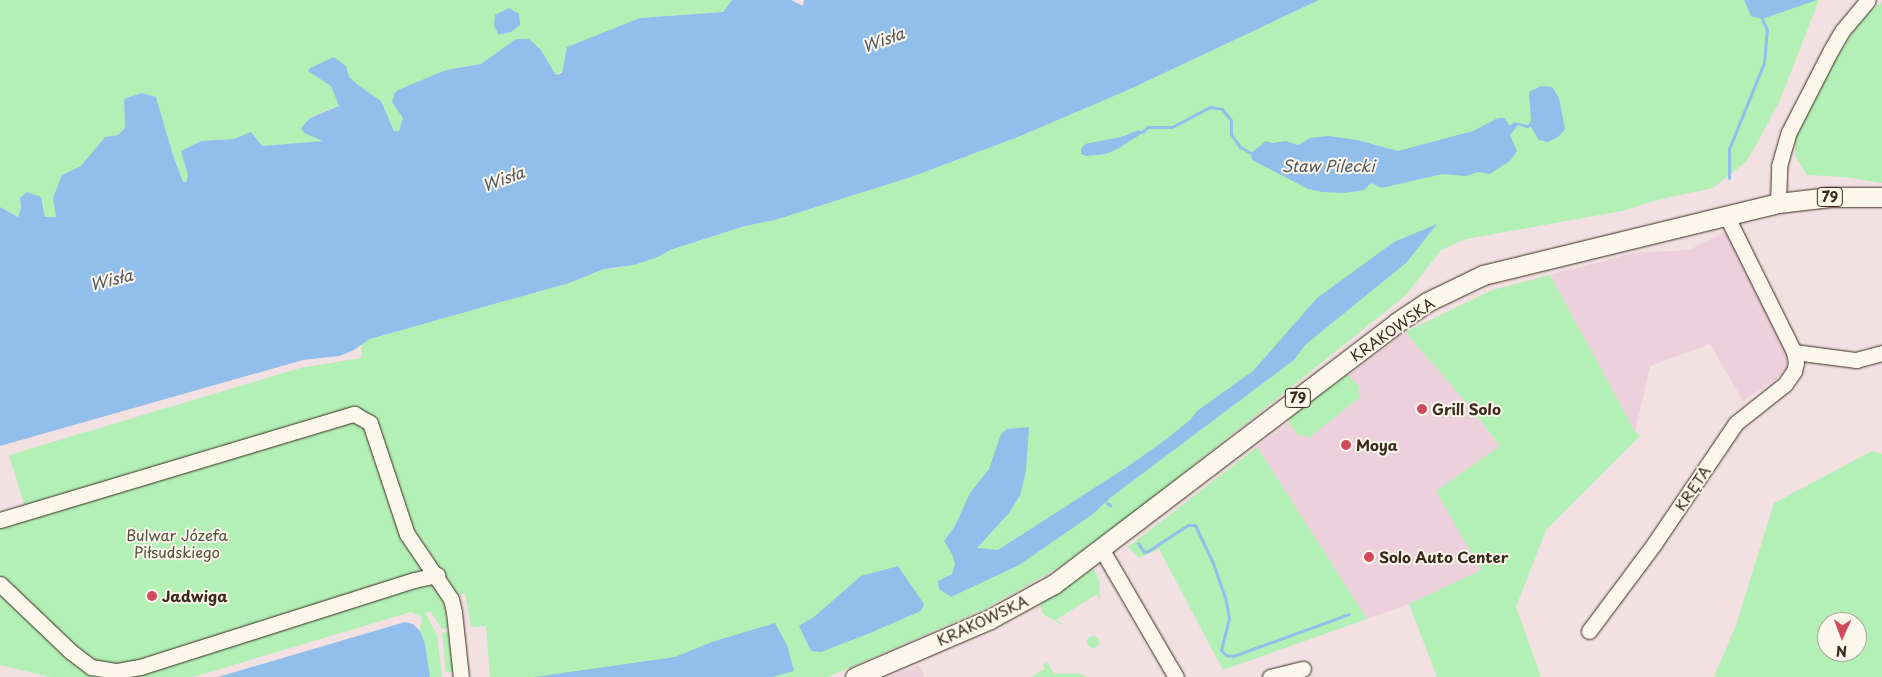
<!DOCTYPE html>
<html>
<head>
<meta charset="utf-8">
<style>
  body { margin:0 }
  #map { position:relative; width:1882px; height:677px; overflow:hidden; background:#f2e0e2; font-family:"Playpen Sans",sans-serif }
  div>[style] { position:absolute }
  .built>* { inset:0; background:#ecd0db }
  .green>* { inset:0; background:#b2f0b6; transform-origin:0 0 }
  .round { border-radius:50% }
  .water>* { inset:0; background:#91beeb }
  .stream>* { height:3px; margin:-1.5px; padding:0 1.5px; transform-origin:1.5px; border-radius:1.5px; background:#91beeb }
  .roads { filter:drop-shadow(0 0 1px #3b2a1e) drop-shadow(0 0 1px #3b2a1e) }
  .minor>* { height:15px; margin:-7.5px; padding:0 7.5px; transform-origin:7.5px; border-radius:7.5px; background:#fbf7ec }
  .major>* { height:19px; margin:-9.5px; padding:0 9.5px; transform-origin:9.5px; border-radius:9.5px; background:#fbf7ec }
  .dots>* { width:14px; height:14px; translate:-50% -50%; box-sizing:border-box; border:2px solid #fbf7ec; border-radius:50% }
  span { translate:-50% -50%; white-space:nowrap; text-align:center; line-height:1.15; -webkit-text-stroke:4px #fbf7ec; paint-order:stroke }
  .shield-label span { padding:1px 4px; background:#fbf7ec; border:1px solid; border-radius:4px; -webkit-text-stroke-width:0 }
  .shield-label { font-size:14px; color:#3b2a1e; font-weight:700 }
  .street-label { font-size:15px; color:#3b2a1e }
  .poi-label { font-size:15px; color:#3b2a1e; font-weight:700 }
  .left { translate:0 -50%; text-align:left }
  .park-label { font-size:15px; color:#53523c }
  .water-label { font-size:16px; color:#55565c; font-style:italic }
  .north { position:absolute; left:1817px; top:612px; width:50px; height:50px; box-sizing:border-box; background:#fbf7ec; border:1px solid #aea59a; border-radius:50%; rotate:182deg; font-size:14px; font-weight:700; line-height:20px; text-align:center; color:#3b2a1e }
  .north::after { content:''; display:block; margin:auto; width:18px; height:22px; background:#d1495b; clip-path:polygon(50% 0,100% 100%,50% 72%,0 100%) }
</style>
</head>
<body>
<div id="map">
  <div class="built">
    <div style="clip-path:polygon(1727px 231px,1787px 353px,1786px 372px,1743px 401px,1710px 344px,1650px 366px,1635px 432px,1550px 275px,1633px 253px,1689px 250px)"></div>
    <div style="clip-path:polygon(1405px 332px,1466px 402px,1500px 447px,1436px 491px,1482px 571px,1409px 604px,1367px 619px,1257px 447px)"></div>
    <div style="clip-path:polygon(919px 665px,924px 677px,888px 677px)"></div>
  </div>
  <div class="green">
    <div style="clip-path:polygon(0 0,732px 0,723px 12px,640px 18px,556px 75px,541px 50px,516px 39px,481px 64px,446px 70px,403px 118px,399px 131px,394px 131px,381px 101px,358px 85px,349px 77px,345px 66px,331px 86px,339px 106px,310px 117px,325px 141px,262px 146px,251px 133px,234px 139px,201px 141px,182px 151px,188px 175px,186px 182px,183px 183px,173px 155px,156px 97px,142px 93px,124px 99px,125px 128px,118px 135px,105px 137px,81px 166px,62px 175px,56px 217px,45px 217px,44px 206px,20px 198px,21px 208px,18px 217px,0 207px)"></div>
    <div style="clip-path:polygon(1319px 0,1819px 0,1780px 100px,1760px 138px,1746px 162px,1713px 188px,1661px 199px,1622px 211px,1466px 239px,1441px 250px,1406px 295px,1150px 500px,1058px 568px,985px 609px,828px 677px,490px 677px,486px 626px,471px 627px,465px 593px,443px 600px,449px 628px,442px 629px,430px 611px,425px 613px,437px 635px,442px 677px,430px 677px,425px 644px,420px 631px,422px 617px,411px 612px,193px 677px,50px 677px,0 665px,0 515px,25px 507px,9px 455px,300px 368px,361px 358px,362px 343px,370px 339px,569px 283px,604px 269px,618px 268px,658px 257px,670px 250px,745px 226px,775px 220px,914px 176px,1018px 137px,1128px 90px)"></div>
    <div style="clip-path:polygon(1882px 2px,1882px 183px,1844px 177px,1807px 175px,1795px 156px,1795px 136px,1837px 57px,1860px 20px)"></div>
    <div style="clip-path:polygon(1550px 275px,1635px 432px,1640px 436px,1546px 530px,1516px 607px,1541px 677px,1437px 677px,1409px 604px,1481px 570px,1436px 491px,1500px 446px,1466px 402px,1405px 332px,1492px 290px)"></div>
    <div style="clip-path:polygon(1347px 374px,1359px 386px,1358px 393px,1361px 396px,1309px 438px,1306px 435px,1299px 436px,1289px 423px,1290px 417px)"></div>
    <div style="clip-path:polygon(1257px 447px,1367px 619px,1223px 670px,1159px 549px,1139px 558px,1128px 547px)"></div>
    <div style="clip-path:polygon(evenodd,1872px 451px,1882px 454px,1882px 677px,1714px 677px,1736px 625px,1774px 503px,1872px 451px,1827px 622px,1857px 622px,1857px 652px,1827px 652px,1827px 622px)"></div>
    <div style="clip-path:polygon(1093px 569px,1099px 579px,1100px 601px,1097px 594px,1056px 620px,1063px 624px,1062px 625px,1043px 614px,1040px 604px)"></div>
    <div style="left:450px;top:632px;width:40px;height:8px;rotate:84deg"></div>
    <div class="round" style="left:1087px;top:636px;width:12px;height:12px"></div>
    <div style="clip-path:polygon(1047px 662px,1054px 674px,1077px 673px,1089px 677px,1030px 677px,1045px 669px,1043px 665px)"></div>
  </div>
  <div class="water">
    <div style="clip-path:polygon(732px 0,791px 0,803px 6px,804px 0,1319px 0,1128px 90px,1018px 137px,914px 176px,775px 220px,745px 226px,670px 250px,658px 257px,634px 265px,604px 269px,569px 283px,370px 339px,352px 351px,339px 356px,303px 360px,0 446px,0 207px,18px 217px,21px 208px,20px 198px,27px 192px,41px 197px,45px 217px,56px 217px,53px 198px,62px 175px,81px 166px,105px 137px,118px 135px,125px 128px,124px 99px,142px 93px,156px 97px,173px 155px,183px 182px,186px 182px,188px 175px,181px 151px,201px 141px,234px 139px,251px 132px,262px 146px,323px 141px,304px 133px,301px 128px,310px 118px,339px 106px,331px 86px,308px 71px,310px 68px,334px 57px,346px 66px,349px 77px,358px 85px,381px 101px,394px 131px,399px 131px,403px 118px,392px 102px,394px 94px,398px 90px,446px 70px,481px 64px,516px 39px,529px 39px,541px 50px,556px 75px,562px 73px,567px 47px,640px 18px,723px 12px)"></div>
    <div style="clip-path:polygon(1744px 0,1817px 0,1762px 19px,1751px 16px)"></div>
    <div style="clip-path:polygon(509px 8px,519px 14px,520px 25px,511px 32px,499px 35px,494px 26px,495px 15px)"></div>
    <div style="clip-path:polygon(1541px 86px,1552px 87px,1559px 98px,1565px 129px,1558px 137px,1548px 142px,1539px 140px,1531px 127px,1527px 128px,1518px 125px,1510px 135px,1517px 151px,1510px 161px,1490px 174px,1478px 172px,1466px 176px,1442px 174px,1382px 188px,1371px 183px,1364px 190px,1345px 193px,1322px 192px,1308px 189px,1252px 160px,1251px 153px,1266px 141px,1273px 143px,1286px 141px,1298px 145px,1310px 138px,1328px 136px,1357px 140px,1398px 151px,1473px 131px,1498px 118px,1504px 118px,1510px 126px,1514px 122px,1528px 125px,1531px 121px,1529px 92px)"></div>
    <div style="clip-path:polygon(1139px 130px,1144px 132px,1119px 148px,1106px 154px,1086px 156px,1081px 154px,1081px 149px,1085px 144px,1121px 137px)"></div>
    <div style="clip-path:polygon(1437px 224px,1406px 263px,1305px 345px,1294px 360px,1110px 498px,1093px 514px,1019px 565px,951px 597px,939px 589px,938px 581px,952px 574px,955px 564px,952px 554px,944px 541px,955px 526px,970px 493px,989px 469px,1001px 434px,1007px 429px,1029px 427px,1026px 471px,1020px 495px,1009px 513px,977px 548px,998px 550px,1130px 465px,1168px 438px,1190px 420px,1197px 411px,1253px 371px,1317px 298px,1394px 242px)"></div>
    <div style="clip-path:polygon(898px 566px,924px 604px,921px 611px,870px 633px,821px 652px,811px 651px,799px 626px,814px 617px,861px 576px)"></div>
    <div style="clip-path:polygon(405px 622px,413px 624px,420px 631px,425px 644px,430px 677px,218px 677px)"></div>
    <div style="clip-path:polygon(775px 623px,787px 645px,794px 671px,772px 677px,534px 677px,675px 657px,712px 642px)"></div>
  </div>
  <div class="stream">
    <div style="left:1142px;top:132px;width:8px;rotate:-40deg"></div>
    <div style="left:1148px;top:127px;width:24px"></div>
    <div style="left:1172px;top:127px;width:43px;rotate:-27.8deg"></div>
    <div style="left:1210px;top:107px;width:12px;rotate:9deg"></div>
    <div style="left:1222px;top:109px;width:14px;rotate:51deg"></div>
    <div style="left:1231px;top:120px;width:14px;rotate:90deg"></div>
    <div style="left:1231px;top:134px;width:16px;rotate:55deg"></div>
    <div style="left:1240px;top:147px;width:13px;rotate:29deg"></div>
    <div style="left:1729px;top:178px;width:29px;rotate:-90deg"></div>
    <div style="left:1729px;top:149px;width:93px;rotate:-67.9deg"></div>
    <div style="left:1764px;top:63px;width:33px;rotate:-85deg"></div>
    <div style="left:1767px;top:30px;width:12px;rotate:-114deg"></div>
    <div style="left:1107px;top:503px;width:4px;rotate:34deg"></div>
    <div style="left:1138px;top:543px;width:11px;rotate:56deg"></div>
    <div style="left:1144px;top:552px;width:4px;rotate:-14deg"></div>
    <div style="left:1148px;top:551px;width:48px;rotate:-33deg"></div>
    <div style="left:1188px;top:525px;width:7px"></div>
    <div style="left:1195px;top:525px;width:42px;rotate:64.7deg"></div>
    <div style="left:1213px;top:563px;width:36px;rotate:71deg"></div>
    <div style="left:1225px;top:597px;width:21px;rotate:79deg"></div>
    <div style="left:1229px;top:618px;width:33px;rotate:104deg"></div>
    <div style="left:1221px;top:650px;width:7px;rotate:45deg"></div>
    <div style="left:1226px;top:655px;width:7px;rotate:8deg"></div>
    <div style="left:1233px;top:656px;width:123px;rotate:-19.9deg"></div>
  </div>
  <div class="roads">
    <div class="minor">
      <div style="left:1778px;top:203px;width:37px;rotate:-88deg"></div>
      <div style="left:1779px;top:166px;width:35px;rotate:-74deg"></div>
      <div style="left:1789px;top:132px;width:92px;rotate:-62.9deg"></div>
      <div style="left:1831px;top:50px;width:22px;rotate:-60deg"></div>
      <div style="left:1842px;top:31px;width:40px;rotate:-50deg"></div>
      <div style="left:1794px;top:352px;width:63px;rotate:7.4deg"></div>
      <div style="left:1856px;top:360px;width:27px;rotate:-15deg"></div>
      <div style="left:0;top:520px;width:370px;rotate:-16.7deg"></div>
      <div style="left:354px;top:414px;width:18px;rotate:29deg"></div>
      <div style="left:370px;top:423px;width:117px;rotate:71.6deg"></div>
      <div style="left:407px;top:534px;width:78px;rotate:55.9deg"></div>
      <div style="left:451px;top:599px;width:13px;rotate:77deg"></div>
      <div style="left:454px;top:612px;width:65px;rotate:83.9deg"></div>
      <div style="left:1102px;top:550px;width:147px;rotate:59.8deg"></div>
      <div style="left:0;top:584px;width:97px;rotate:43.7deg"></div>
      <div style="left:70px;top:651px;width:26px;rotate:37deg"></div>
      <div style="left:91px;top:667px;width:26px;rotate:9deg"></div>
      <div style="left:117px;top:671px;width:23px;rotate:-10deg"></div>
      <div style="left:140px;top:667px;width:287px;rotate:-17.6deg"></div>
      <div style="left:414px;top:580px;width:24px;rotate:-12deg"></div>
      <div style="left:1589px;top:631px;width:109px;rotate:-53.2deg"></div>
      <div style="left:1654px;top:544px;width:146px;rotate:-55.9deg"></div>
      <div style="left:1736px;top:423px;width:63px;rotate:-38.5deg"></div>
      <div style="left:1785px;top:384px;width:16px;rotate:-55deg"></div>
      <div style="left:1794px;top:371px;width:8px;rotate:-76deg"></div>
      <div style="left:1796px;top:363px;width:11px;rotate:-100deg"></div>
      <div style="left:1794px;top:352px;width:153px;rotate:-116.4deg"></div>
      <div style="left:1270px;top:677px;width:34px;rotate:-14deg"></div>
    </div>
    <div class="major">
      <div style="left:855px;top:677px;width:147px;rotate:-23.2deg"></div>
      <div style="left:990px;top:619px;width:73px;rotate:-28.7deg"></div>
      <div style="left:1054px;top:584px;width:430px;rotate:-37.3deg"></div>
      <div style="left:1396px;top:323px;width:37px;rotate:-34deg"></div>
      <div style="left:1427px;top:302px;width:62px;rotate:-25.7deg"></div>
      <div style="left:1483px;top:275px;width:304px;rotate:-13.7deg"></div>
      <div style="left:1778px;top:203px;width:52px;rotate:-6.6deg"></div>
      <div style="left:1830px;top:197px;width:52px"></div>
    </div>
  </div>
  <div class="dots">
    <div style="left:1422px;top:409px;background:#d1495b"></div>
    <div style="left:1346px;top:445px;background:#d1495b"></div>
    <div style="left:1369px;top:557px;background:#d1495b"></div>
    <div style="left:152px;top:596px;background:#d1495b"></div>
  </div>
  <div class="shield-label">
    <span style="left:1830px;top:197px">79</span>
    <span style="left:1298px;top:398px">79</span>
  </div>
  <div class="street-label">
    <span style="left:1392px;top:329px;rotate:-35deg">KRAKOWSKA</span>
    <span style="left:1692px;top:488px;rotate:-56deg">KRĘTA</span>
    <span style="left:982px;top:620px;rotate:-25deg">KRAKOWSKA</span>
  </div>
  <div class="poi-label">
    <span class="left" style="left:1432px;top:409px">Grill Solo</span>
    <span class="left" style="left:1356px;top:445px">Moya</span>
    <span class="left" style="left:1379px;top:557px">Solo Auto Center</span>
    <span class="left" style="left:162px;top:596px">Jadwiga</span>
  </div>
  <div class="park-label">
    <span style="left:177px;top:543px">Bulwar Józefa<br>Piłsudskiego</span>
  </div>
  <div class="water-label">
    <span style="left:883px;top:39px;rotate:-20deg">Wisła</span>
    <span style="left:1328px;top:165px">Staw Pilecki</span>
    <span style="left:503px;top:178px;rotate:-20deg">Wisła</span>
    <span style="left:111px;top:279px;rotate:-14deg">Wisła</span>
  </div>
  <div class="north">N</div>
</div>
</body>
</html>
